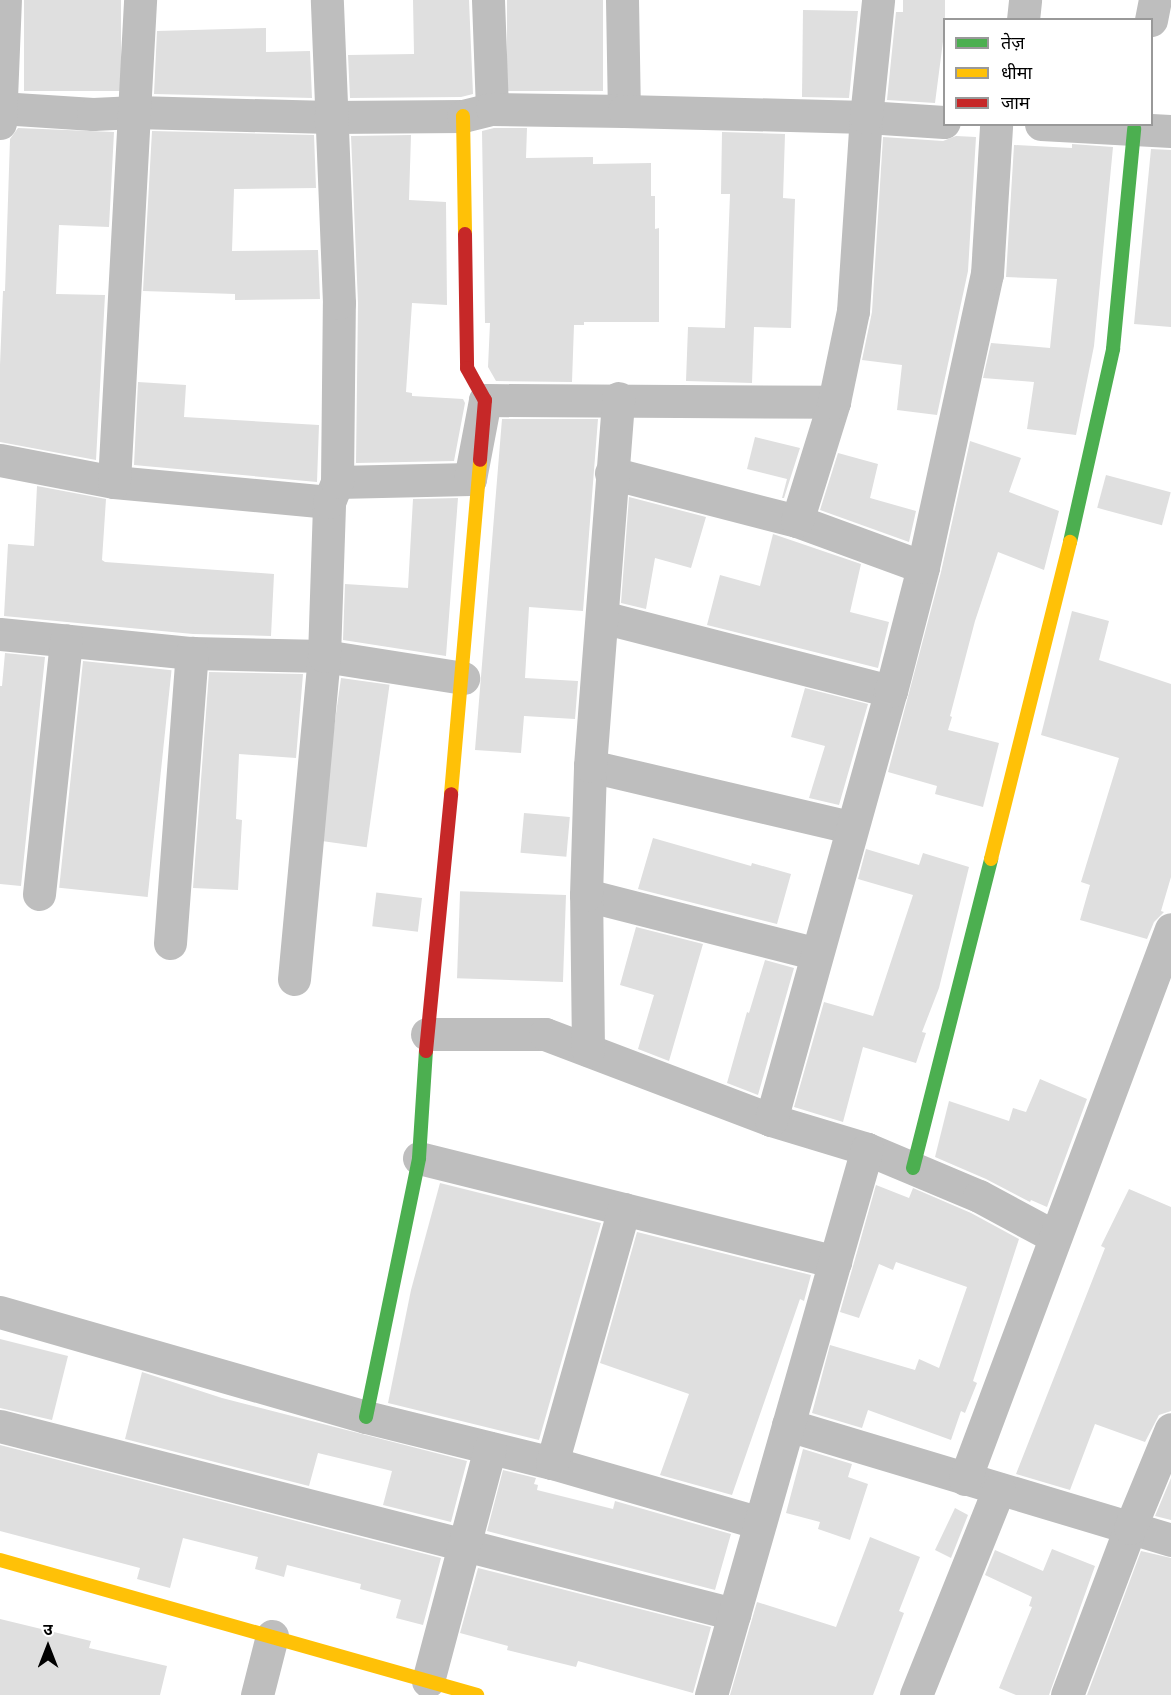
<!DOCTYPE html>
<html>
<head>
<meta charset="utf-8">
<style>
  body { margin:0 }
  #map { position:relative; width:1171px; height:1695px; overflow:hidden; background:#fff; font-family:"IBM Plex Sans","Noto Sans Devanagari",sans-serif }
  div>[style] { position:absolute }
  .building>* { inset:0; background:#dfdfdf; transform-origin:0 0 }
  .street>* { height:33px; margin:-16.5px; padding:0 16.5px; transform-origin:16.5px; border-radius:16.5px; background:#bebebe }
  .fast>* { height:14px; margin:-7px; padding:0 7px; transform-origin:7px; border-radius:7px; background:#4caf50 }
  .slow>* { height:14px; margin:-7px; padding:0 7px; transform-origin:7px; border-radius:7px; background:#ffc107 }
  .jam>* { height:14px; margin:-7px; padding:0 7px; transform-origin:7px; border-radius:7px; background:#c62828 }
  span { translate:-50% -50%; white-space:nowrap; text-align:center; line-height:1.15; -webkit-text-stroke:6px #fff; paint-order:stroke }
  .legend { position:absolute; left:943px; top:18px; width:210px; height:108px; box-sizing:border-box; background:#fff; border:2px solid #999; margin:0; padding:8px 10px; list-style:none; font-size:18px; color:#000 }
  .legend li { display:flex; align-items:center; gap:12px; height:30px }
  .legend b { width:30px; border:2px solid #999 }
  .north { position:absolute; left:18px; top:1617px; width:60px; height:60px; -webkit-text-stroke:4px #fff; paint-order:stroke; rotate:0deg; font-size:16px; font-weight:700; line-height:24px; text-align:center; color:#000 }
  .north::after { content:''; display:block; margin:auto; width:21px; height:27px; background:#000; clip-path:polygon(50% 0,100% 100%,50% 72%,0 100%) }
</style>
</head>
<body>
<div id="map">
  <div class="building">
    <div style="left:24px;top:0;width:97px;height:91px"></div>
    <div style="clip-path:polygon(413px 0,469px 0,473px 94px,461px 97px,350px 98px,348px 55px,414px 54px)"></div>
    <div style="left:507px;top:0;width:96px;height:91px"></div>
    <div style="clip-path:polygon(903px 0,945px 0,945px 26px,935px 103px,887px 100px,896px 12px,903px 12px)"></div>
    <div style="clip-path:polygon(803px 10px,858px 11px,849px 98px,802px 97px)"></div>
    <div style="clip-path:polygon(266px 28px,266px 52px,310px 51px,312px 98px,154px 94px,157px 31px)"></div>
    <div style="clip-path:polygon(18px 128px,114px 132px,109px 227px,59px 225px,56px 294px,105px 295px,96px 460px,0 442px,0 365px,3px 291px,5px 291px,10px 139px)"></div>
    <div style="clip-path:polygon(494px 128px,527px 128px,526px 158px,593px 157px,593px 164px,651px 163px,651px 196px,655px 196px,655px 229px,659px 228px,659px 322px,584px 322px,584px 325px,574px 325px,572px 382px,496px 381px,488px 367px,490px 323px,485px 323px,482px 131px)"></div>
    <div style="clip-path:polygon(152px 131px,314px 135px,316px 188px,234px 189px,232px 251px,318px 250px,320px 299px,235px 300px,235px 294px,143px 291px)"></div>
    <div style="clip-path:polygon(722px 132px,785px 134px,783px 198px,795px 199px,791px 328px,754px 327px,752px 383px,686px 381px,688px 327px,725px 328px,730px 194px,721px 194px)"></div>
    <div style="clip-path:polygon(411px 135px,409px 200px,446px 202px,447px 305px,412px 303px,406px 392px,412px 393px,412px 396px,463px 399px,465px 403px,454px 461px,356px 463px,358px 303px,351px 136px)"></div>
    <div style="clip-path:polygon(956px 136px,976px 137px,968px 271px,937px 415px,897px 410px,902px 365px,862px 360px,872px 312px,883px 137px,943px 141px)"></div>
    <div style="clip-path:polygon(1072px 144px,1113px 147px,1094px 346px,1076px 435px,1027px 429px,1034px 382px,983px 378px,991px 343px,1050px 348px,1057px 279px,1006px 277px,1014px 145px,1072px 148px)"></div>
    <div style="clip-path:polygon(1151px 149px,1171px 150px,1171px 327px,1134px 324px)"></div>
    <div style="clip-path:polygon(138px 382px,186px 385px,184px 417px,319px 425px,317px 482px,134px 465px)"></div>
    <div style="clip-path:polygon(502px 419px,598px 419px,583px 611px,529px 607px,525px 678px,578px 681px,575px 719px,524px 716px,521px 753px,475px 750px)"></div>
    <div style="clip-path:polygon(755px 437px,800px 448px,784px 498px,782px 498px,787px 479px,747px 469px)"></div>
    <div style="clip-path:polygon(970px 441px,1021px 458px,1009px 492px,1059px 511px,1044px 570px,998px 552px,975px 621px,950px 716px,952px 717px,948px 730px,999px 743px,983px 807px,935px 794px,937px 786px,888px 772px,941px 572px)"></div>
    <div style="clip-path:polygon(838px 453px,878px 464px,870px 498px,916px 511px,909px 542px,820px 510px)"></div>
    <div style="left:1106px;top:475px;width:67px;height:34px;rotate:15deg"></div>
    <div style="clip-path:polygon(37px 486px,106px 499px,102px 560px,105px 562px,274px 574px,271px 636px,193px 634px,4px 616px,8px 544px,34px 546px)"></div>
    <div style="clip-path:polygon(629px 497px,706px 517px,691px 568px,655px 558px,646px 609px,621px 603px)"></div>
    <div style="clip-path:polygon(458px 498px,446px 656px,343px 640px,345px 584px,408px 588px,413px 499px)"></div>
    <div style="clip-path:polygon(773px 534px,861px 564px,850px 612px,889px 622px,878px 668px,707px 625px,720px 575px,760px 586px)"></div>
    <div style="clip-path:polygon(1072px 611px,1109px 621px,1099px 660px,1171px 684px,1171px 877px,1161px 911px,1164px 912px,1154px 922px,1147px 939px,1080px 920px,1090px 885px,1081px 882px,1119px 758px,1041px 735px)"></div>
    <div style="clip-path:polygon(5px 653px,45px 657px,21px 886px,0 884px,0 686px,2px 686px)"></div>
    <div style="left:83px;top:661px;width:89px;height:228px;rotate:6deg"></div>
    <div style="clip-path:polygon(209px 672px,303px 674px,296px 758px,239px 754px,236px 819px,242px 820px,238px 890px,193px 888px)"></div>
    <div style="left:341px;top:678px;width:49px;height:164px;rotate:8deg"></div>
    <div style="clip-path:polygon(805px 688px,868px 704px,839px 805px,809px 798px,825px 746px,791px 737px)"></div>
    <div style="left:524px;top:813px;width:46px;height:40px;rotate:5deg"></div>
    <div style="clip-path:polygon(653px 838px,751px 866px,752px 863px,791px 874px,777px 924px,638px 889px)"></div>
    <div style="clip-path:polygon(866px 849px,919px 865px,923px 853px,969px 867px,939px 988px,922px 1032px,926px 1033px,916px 1063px,863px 1047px,843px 1122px,794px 1107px,824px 1002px,873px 1016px,913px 895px,858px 879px)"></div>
    <div style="left:566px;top:895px;width:87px;height:106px;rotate:92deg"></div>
    <div style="left:422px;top:898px;width:34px;height:46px;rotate:97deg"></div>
    <div style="clip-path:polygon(636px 927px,703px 944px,669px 1061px,638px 1049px,654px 995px,620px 985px)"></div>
    <div style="clip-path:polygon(765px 960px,794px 968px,758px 1095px,727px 1083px,747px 1012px,749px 1013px)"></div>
    <div style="clip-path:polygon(1040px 1079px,1087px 1099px,1047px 1207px,1031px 1200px,1030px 1202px,986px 1179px,935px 1157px,949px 1101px,1009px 1121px,1013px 1108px,1026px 1112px)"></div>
    <div style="clip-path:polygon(440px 1183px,601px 1223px,539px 1440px,388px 1403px,411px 1290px)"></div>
    <div style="clip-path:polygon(876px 1185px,909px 1198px,913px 1188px,971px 1213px,1019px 1239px,973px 1381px,977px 1383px,965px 1413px,961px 1411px,951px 1440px,868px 1410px,862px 1428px,812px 1413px,830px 1345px,915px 1370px,919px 1359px,939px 1368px,967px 1287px,896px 1262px,893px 1270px,879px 1264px,859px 1318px,840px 1312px)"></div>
    <div style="clip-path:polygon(1129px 1189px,1171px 1207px,1171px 1411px,1159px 1415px,1145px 1442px,1095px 1424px,1070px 1490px,1016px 1474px,1105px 1248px,1101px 1246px)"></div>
    <div style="clip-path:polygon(637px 1232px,811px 1275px,804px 1301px,800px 1299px,732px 1495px,660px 1475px,689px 1394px,600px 1363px)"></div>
    <div style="clip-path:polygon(0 1339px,68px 1356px,52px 1420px,0 1408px)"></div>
    <div style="clip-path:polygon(142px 1372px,222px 1398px,467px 1461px,451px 1522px,383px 1505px,392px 1471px,318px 1453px,309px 1486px,125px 1439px)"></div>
    <div style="clip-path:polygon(0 1445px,441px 1558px,423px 1625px,396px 1618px,401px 1600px,360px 1589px,361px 1584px,287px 1565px,284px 1577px,255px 1569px,258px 1557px,183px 1538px,170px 1588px,137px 1579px,140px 1568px,0 1531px)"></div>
    <div style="clip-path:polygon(803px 1449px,852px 1464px,848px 1477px,868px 1484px,850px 1540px,818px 1529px,820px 1522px,786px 1513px)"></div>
    <div style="clip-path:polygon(503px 1470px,536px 1478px,534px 1484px,538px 1485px,537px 1490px,613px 1509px,615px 1501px,731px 1534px,715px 1590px,719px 1591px,487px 1531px)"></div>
    <div style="clip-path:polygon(1171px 1478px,1171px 1520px,1155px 1516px)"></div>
    <div style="clip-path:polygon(955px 1508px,968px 1515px,951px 1558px,935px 1550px)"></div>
    <div style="clip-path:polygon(870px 1537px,920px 1557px,899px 1611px,904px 1613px,873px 1695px,730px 1695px,757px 1602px,836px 1627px)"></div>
    <div style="clip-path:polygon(1052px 1549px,1095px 1566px,1049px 1695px,1016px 1695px,999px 1688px,1032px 1607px,1029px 1606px,1032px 1597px,985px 1575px,995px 1550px,1043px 1571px)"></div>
    <div style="clip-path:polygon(1141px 1551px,1171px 1558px,1171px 1695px,1087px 1695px)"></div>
    <div style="clip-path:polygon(478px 1568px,711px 1627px,693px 1693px,578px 1661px,576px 1667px,507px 1650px,508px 1646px,460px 1633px)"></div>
    <div style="clip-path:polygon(0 1619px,91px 1641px,89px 1648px,167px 1666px,160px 1695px,0 1695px)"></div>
  </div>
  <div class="street">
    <div style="left:488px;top:0;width:109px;rotate:87.9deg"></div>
    <div style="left:622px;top:0;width:111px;rotate:89deg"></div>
    <div style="left:1023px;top:20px;width:20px;rotate:-84deg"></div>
    <div style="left:1151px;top:20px;width:20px;rotate:-79deg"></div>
    <div style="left:0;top:108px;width:93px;rotate:3.7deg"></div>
    <div style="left:93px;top:114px;width:42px;rotate:-2.7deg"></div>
    <div style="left:135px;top:112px;width:195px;rotate:1.5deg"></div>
    <div style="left:330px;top:117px;width:133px;rotate:-0.4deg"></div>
    <div style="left:463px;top:116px;width:30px;rotate:-14deg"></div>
    <div style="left:492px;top:109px;width:132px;rotate:0.9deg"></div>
    <div style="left:624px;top:111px;width:242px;rotate:1.4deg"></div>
    <div style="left:866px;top:117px;width:78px;rotate:3.7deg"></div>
    <div style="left:0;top:123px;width:123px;rotate:-87.7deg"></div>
    <div style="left:1041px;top:124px;width:130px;rotate:3.1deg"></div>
    <div style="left:0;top:460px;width:116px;rotate:10.9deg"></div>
    <div style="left:114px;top:482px;width:216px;rotate:5.3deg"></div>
    <div style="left:611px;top:473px;width:192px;rotate:14.5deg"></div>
    <div style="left:797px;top:521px;width:134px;rotate:20.1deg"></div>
    <div style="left:114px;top:482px;width:483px;rotate:-86.9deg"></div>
    <div style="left:337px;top:482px;width:133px;rotate:-1.3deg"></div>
    <div style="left:470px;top:479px;width:80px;rotate:-79.2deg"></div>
    <div style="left:485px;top:400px;width:349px;rotate:0.3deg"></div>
    <div style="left:797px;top:521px;width:125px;rotate:-72.7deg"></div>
    <div style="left:834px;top:402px;width:93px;rotate:-78.2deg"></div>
    <div style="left:853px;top:311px;width:194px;rotate:-86.2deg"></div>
    <div style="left:866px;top:117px;width:118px;rotate:-84.1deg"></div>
    <div style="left:602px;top:617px;width:298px;rotate:14.4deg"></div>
    <div style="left:0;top:634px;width:193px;rotate:5.7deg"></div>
    <div style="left:192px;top:653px;width:132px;rotate:1.3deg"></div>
    <div style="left:324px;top:656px;width:141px;rotate:9deg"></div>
    <div style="left:590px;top:766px;width:268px;rotate:13.2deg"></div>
    <div style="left:39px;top:894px;width:255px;rotate:-83.9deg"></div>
    <div style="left:586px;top:895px;width:238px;rotate:14.3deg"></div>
    <div style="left:170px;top:943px;width:291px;rotate:-85.7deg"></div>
    <div style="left:294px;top:979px;width:324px;rotate:-84.7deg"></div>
    <div style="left:324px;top:656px;width:154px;rotate:-88.1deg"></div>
    <div style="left:329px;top:502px;width:22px;rotate:-68deg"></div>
    <div style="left:337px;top:482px;width:179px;rotate:-89.4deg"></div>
    <div style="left:339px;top:303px;width:303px;rotate:-92.3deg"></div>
    <div style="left:427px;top:1034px;width:118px"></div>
    <div style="left:545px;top:1034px;width:242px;rotate:20.8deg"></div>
    <div style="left:771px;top:1120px;width:100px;rotate:16.8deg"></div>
    <div style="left:867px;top:1149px;width:121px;rotate:22.8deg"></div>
    <div style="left:979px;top:1196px;width:86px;rotate:28.3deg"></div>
    <div style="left:588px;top:1050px;width:155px;rotate:-90.7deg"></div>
    <div style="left:586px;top:895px;width:129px;rotate:-88.2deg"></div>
    <div style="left:590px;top:766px;width:369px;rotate:-85.6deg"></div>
    <div style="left:771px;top:1120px;width:445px;rotate:-74.4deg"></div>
    <div style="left:891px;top:691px;width:128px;rotate:-75.5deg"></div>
    <div style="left:923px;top:567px;width:300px;rotate:-77.7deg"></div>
    <div style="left:987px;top:274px;width:149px;rotate:-86.5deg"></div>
    <div style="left:419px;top:1158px;width:429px;rotate:14deg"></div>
    <div style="left:0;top:1312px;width:381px;rotate:16deg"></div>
    <div style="left:366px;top:1417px;width:192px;rotate:13.9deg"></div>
    <div style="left:552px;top:1463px;width:216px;rotate:16.1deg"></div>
    <div style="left:788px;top:1425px;width:400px;rotate:16.7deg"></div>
    <div style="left:0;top:1426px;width:758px;rotate:14.37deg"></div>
    <div style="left:552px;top:1463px;width:264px;rotate:-74.2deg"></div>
    <div style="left:965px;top:1479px;width:587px;rotate:-69.47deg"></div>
    <div style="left:428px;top:1681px;width:241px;rotate:-75.1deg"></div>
    <div style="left:257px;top:1695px;width:61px;rotate:-75.7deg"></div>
    <div style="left:711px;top:1695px;width:568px;rotate:-74.05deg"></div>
    <div style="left:916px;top:1695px;width:222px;rotate:-68.1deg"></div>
    <div style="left:1067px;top:1695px;width:178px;rotate:-69.3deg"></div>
    <div style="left:1130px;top:1528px;width:107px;rotate:-67.5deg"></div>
  </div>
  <div class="fast">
    <div style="left:1070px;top:542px;width:198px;rotate:-77.4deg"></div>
    <div style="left:1113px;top:349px;width:221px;rotate:-84.5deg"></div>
    <div style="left:913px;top:1168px;width:319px;rotate:-75.8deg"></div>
    <div style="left:366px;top:1417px;width:264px;rotate:-78.4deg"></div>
    <div style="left:419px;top:1158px;width:107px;rotate:-86.3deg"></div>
  </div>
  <div class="slow">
    <div style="left:463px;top:116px;width:118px;rotate:89deg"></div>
    <div style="left:451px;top:794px;width:335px;rotate:-85deg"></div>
    <div style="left:991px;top:859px;width:327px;rotate:-76deg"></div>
    <div style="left:0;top:1560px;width:496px;rotate:15.8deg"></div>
  </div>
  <div class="jam">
    <div style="left:465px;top:234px;width:134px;rotate:89.1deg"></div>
    <div style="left:467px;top:368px;width:37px;rotate:61deg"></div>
    <div style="left:485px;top:400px;width:60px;rotate:94.8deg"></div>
    <div style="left:426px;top:1051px;width:258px;rotate:-84.4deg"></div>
  </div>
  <ul class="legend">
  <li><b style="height:8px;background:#4caf50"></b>तेज़</li>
  <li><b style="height:8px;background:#ffc107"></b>धीमा</li>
  <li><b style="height:8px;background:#c62828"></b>जाम</li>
  </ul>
  <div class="north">उ</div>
</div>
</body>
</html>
